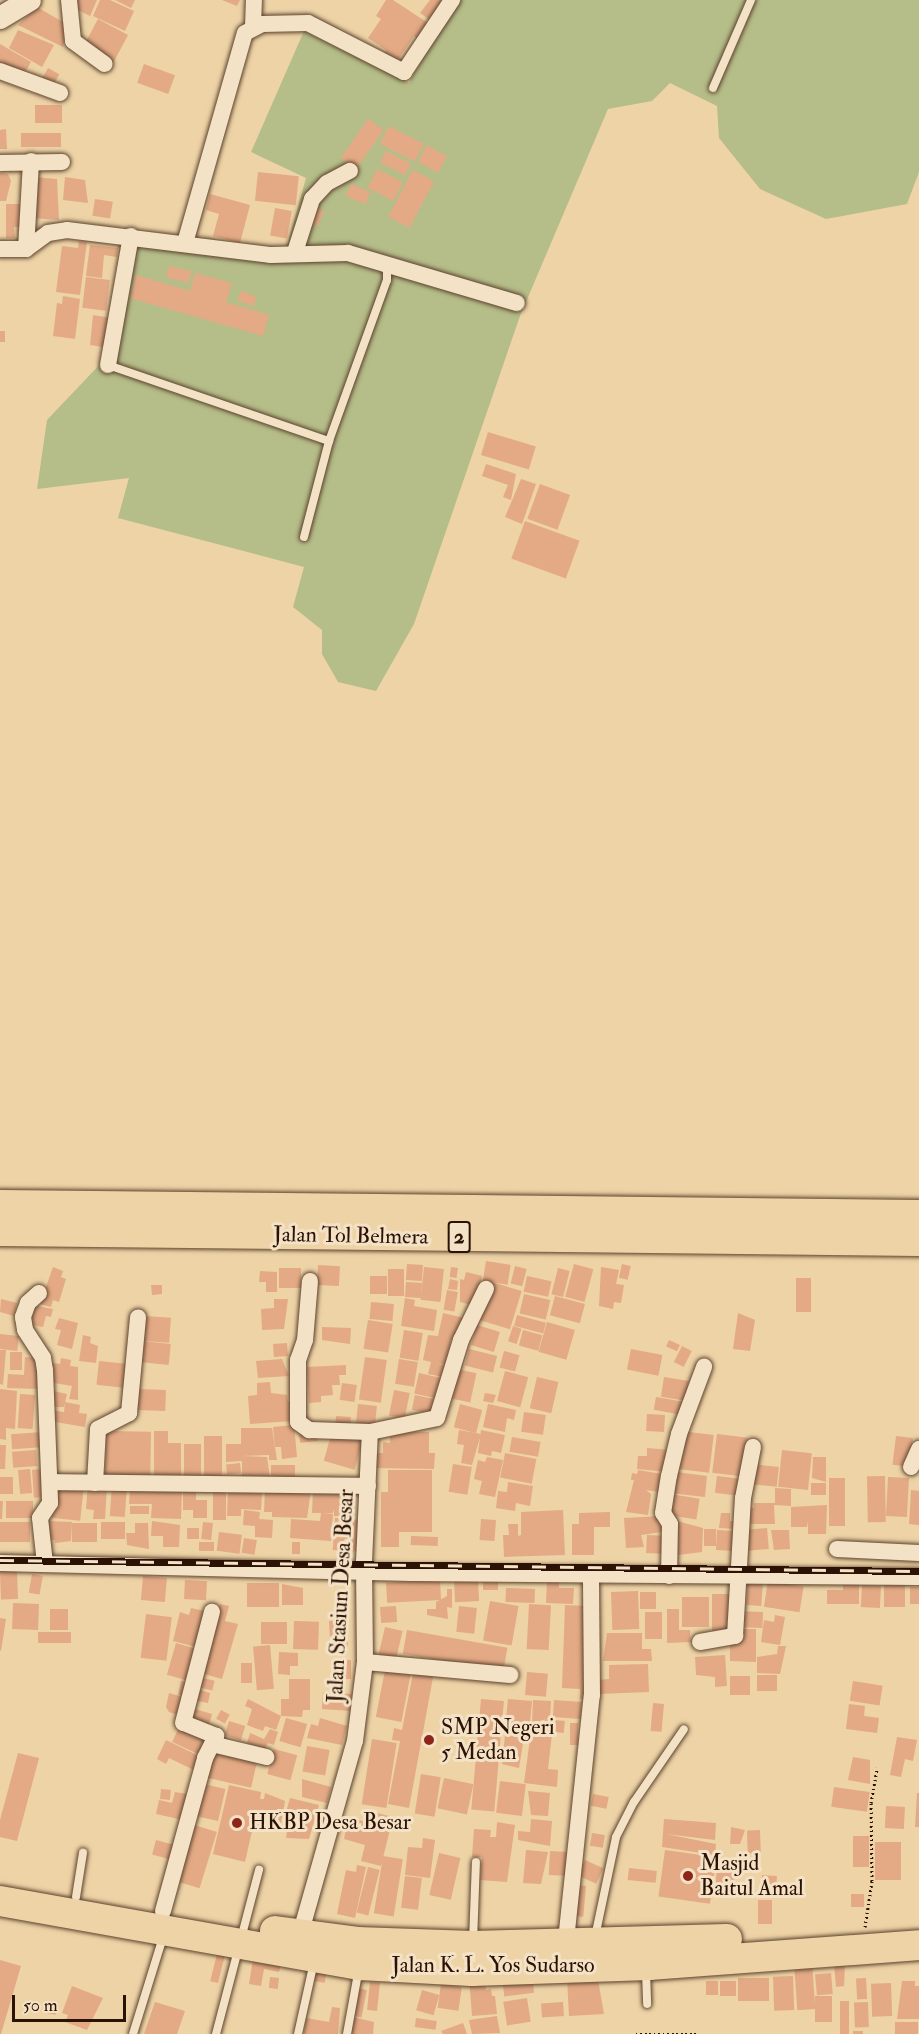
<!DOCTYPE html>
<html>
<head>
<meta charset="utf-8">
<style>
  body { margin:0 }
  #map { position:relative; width:919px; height:2034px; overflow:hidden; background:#edd3a6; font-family:"IM FELL Double Pica",serif }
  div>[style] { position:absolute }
  .green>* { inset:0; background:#b5bd89 }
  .building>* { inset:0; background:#e3aa85; transform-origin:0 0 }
  .path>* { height:3px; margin-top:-1.5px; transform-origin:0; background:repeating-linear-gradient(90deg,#2c1105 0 1.5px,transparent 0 4.5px) }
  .roads { filter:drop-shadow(0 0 2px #5c422d) drop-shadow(0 0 2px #5c422d) }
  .lane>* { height:8px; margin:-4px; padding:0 4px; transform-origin:4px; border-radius:4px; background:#f3e2c5 }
  .street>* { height:16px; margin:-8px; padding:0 8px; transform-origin:8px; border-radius:8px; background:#f3e2c5 }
  .secondary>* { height:22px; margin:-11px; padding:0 11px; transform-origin:11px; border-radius:11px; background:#f3e2c5 }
  .highway>* { height:30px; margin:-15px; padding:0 15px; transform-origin:15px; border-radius:15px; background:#edd3a6 }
  .rail>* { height:7px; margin-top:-3.5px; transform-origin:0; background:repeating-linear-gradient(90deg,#f3e2c5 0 14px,#2c1105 0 28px); box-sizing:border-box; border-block:2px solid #2c1105 }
  .dots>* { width:16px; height:16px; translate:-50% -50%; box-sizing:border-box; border:3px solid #f3e2c5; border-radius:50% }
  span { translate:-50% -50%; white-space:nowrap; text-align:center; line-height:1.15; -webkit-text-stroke:6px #f3e2c5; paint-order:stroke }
  .shield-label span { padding:2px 4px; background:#f3e2c5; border:2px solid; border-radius:4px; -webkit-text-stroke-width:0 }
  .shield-label { font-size:21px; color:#2c1105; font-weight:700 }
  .street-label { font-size:22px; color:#2c1105 }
  .poi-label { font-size:22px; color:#2c1105 }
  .left { translate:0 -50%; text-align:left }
  .scale { position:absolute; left:12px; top:1995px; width:114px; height:27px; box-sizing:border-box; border:3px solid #2c1105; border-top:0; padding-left:8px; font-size:18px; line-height:21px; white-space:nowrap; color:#2c1105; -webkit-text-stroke:4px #f3e2c5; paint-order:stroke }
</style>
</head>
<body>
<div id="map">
  <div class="green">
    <div style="clip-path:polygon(454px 0,919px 0,919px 172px,907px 204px,826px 219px,760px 189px,719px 138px,717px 106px,670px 83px,652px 101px,608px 109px,520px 316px,414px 624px,376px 691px,338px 682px,322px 654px,322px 630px,293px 607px,304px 567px,118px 518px,129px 478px,37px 489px,47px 420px,104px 360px,138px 244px,285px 253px,306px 178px,251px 152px,304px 31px,409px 83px)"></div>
  </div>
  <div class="building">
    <div style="clip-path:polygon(77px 0,97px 0,90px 16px,76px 9px)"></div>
    <div style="clip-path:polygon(100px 0,110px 0,134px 11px,125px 31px,93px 16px)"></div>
    <div style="clip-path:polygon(115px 0,135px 0,131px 8px)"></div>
    <div style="clip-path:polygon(222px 0,240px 0,237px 6px)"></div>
    <div style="clip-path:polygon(386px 0,393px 0,431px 25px,420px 41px,414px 36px,393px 67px,381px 58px,386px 50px,368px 38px,381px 19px,376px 16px)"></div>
    <div style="clip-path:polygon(430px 0,450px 0,433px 22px,420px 13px)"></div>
    <div style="clip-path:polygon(37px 7px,68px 25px,63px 47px,18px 25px)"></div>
    <div style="left:98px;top:19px;width:34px;height:32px;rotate:28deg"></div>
    <div style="clip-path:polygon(18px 30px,54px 45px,42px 67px,9px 48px)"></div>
    <div style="clip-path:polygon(0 44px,31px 62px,21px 79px,0 66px)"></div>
    <div style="left:144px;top:64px;width:33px;height:20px;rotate:20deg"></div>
    <div style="left:48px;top:68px;width:13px;height:15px;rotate:29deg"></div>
    <div style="left:35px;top:105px;width:27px;height:18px"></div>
    <div style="left:368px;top:119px;width:19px;height:48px;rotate:35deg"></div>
    <div style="left:389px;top:126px;width:39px;height:20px;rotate:27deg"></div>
    <div style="clip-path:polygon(6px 129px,7px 149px,0 149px,0 130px)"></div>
    <div style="left:61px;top:133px;width:14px;height:40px;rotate:90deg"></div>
    <div style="left:427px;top:145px;width:23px;height:19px;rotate:29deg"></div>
    <div style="left:386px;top:151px;width:28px;height:13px;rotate:27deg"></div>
    <div style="left:377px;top:169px;width:29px;height:21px;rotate:27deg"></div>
    <div style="left:413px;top:170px;width:24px;height:53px;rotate:28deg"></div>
    <div style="left:258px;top:172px;width:41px;height:29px;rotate:6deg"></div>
    <div style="clip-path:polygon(0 173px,8px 174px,11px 181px,6px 201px,0 201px)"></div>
    <div style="clip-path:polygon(35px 177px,57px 179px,59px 220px,33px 218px)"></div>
    <div style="clip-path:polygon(65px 177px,85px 180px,88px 203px,63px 200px)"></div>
    <div style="left:351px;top:184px;width:21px;height:13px;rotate:23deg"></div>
    <div style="clip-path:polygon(210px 194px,250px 205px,240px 243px,213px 236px,219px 214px,206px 210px)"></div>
    <div style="left:95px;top:199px;width:18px;height:17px;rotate:9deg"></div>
    <div style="clip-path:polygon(6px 204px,23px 204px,23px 227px,14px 227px,15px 238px,6px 238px)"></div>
    <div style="left:315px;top:207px;width:10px;height:17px;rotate:24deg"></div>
    <div style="left:275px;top:208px;width:17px;height:28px;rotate:10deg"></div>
    <div style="clip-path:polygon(79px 241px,87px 242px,80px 295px,56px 292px,62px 246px,78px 248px)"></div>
    <div style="clip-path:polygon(90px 245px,118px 248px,117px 257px,104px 255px,102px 278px,86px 276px)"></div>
    <div style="left:169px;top:266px;width:23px;height:12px;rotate:13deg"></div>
    <div style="clip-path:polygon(195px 273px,232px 283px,226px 302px,269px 315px,263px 336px,130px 298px,136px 275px,190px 291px)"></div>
    <div style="left:86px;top:277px;width:24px;height:31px;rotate:7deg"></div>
    <div style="left:241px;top:291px;width:17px;height:10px;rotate:21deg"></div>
    <div style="clip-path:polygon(63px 296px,80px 299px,75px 339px,53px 336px,57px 303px,62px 304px)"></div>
    <div style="clip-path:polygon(93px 315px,111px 318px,103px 347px,90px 345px)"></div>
    <div style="left:0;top:331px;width:5px;height:11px"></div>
    <div style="left:488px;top:432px;width:50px;height:24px;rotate:17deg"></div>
    <div style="clip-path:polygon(486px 464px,516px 474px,511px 500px,503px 497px,508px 485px,482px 476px)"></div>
    <div style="clip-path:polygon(521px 479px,536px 484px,522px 524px,505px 517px)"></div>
    <div style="left:540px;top:484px;width:32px;height:37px;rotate:20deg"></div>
    <div style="left:525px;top:521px;width:58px;height:40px;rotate:20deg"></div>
    <div style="left:486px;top:1261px;width:25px;height:20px;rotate:9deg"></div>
    <div style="left:407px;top:1264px;width:16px;height:16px;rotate:4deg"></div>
    <div style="left:574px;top:1264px;width:20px;height:34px;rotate:15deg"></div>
    <div style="left:622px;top:1264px;width:9px;height:14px;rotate:13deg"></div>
    <div style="left:318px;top:1265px;width:22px;height:20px;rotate:3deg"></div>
    <div style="left:515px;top:1266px;width:12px;height:18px;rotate:14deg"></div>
    <div style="clip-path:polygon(53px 1267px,63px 1271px,61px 1277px,66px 1279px,59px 1302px,53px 1300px,51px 1307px,40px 1304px)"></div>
    <div style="left:424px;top:1267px;width:20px;height:33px;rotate:6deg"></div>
    <div style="left:451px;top:1267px;width:7px;height:10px;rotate:8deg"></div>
    <div style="clip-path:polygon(601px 1267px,619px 1270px,616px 1284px,624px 1285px,621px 1303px,614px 1302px,613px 1309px,599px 1306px)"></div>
    <div style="left:279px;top:1268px;width:22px;height:20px"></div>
    <div style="left:558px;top:1268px;width:12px;height:27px;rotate:14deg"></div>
    <div style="left:388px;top:1269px;width:16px;height:27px"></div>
    <div style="clip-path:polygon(260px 1271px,277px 1272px,277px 1292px,266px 1292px,266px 1282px,259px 1282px)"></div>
    <div style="clip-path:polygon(466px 1272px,482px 1276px,475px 1306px,460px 1302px,460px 1279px,464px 1280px)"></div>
    <div style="left:370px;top:1276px;width:17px;height:18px"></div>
    <div style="left:527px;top:1276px;width:25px;height:16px;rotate:12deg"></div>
    <div style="left:796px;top:1278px;width:15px;height:34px"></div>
    <div style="clip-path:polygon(450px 1279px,458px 1281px,457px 1290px,448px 1289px)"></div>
    <div style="left:406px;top:1282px;width:16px;height:15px;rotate:4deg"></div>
    <div style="left:492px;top:1282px;width:31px;height:40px;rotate:17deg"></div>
    <div style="clip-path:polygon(151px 1285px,162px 1285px,162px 1294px,152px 1295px)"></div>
    <div style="left:447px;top:1290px;width:11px;height:20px;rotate:10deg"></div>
    <div style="left:524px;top:1294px;width:27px;height:20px;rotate:13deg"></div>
    <div style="left:555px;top:1296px;width:31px;height:20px;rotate:15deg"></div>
    <div style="clip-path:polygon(405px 1298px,415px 1300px,414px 1306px,437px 1310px,434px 1331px,401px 1326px)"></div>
    <div style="clip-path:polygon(1px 1299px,17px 1303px,14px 1316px,0 1312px)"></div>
    <div style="clip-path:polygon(274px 1299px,288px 1299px,284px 1329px,262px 1330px,261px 1309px,274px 1308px)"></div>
    <div style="left:371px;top:1302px;width:23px;height:17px;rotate:5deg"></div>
    <div style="clip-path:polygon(31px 1305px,53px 1309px,51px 1317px,46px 1316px,43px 1327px,27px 1324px)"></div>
    <div style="clip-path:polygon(443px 1313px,464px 1318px,459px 1341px,451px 1339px,446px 1365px,436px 1363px,446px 1366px,443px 1377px,428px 1374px,431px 1362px,423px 1360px,428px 1335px,438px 1336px)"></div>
    <div style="clip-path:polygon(738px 1313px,755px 1320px,750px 1351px,733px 1349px)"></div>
    <div style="left:517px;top:1315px;width:30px;height:11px;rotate:15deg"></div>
    <div style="left:145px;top:1316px;width:26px;height:25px;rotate:4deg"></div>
    <div style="clip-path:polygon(59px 1318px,78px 1323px,72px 1349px,57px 1345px,61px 1330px,55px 1329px)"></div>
    <div style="left:368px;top:1320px;width:25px;height:29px;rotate:9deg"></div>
    <div style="left:547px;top:1322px;width:29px;height:31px;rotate:16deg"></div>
    <div style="left:477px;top:1325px;width:24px;height:21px;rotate:17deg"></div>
    <div style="left:513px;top:1326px;width:9px;height:16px;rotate:18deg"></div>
    <div style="clip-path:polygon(322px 1327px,351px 1328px,350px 1344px,322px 1340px)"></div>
    <div style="left:404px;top:1330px;width:19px;height:28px;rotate:9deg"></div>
    <div style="left:523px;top:1330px;width:20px;height:16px;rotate:15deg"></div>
    <div style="left:0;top:1334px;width:19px;height:15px;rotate:6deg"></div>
    <div style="clip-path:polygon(83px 1335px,91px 1337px,90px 1343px,98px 1346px,96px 1363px,79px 1361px)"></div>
    <div style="left:669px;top:1340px;width:12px;height:7px;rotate:24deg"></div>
    <div style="left:142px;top:1341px;width:29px;height:21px;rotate:6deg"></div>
    <div style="left:287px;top:1343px;width:13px;height:14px;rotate:86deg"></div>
    <div style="left:682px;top:1346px;width:11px;height:18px;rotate:27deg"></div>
    <div style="left:469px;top:1349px;width:29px;height:17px;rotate:14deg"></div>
    <div style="left:631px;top:1349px;width:32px;height:21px;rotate:11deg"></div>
    <div style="clip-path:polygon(0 1350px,6px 1350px,3px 1385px,0 1384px)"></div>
    <div style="left:504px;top:1351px;width:16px;height:17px;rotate:15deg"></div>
    <div style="left:10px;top:1352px;width:12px;height:18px"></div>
    <div style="clip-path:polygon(25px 1357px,40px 1358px,39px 1389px,7px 1388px,8px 1374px,24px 1375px)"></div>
    <div style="left:365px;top:1357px;width:22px;height:43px;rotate:8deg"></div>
    <div style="clip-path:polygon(61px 1358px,71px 1360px,70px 1366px,78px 1367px,78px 1400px,69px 1399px,72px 1386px,48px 1382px,52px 1363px,60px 1364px)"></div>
    <div style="clip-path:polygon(282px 1359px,289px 1376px,258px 1378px,256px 1361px)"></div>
    <div style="left:399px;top:1359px;width:19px;height:25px;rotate:9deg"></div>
    <div style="left:99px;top:1361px;width:27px;height:24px;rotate:6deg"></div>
    <div style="clip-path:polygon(346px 1365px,346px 1375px,339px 1375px,340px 1385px,332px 1385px,333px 1395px,321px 1396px,321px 1402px,309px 1403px,307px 1367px)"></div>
    <div style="left:452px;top:1368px;width:25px;height:30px;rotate:12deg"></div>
    <div style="left:505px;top:1371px;width:24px;height:31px;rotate:15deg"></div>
    <div style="left:419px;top:1373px;width:26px;height:21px;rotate:13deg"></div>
    <div style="left:537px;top:1377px;width:22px;height:32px;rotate:13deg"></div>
    <div style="left:664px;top:1377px;width:25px;height:20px;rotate:9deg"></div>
    <div style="clip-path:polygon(270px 1382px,271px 1393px,287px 1395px,288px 1402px,291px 1401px,292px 1421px,250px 1424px,248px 1396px,257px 1395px,257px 1383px)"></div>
    <div style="left:342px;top:1383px;width:15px;height:17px;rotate:8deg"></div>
    <div style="clip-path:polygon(0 1389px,17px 1391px,15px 1429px,6px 1428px,6px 1440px,0 1439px)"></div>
    <div style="left:137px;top:1389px;width:29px;height:21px;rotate:2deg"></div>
    <div style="clip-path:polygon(49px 1390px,67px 1394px,64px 1407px,49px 1407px)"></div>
    <div style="left:394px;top:1390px;width:16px;height:26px;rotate:11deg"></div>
    <div style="clip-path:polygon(485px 1393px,496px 1395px,493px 1403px,483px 1401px)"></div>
    <div style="left:20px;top:1394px;width:15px;height:34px;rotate:4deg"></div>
    <div style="left:415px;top:1395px;width:24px;height:15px;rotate:12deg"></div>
    <div style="left:656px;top:1397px;width:28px;height:13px;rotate:10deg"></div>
    <div style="clip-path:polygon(65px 1402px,80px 1405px,79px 1413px,87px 1414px,85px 1427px,49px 1421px,50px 1410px,64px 1412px)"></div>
    <div style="left:358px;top:1404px;width:19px;height:19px;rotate:6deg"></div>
    <div style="left:460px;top:1404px;width:23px;height:24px;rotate:15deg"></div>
    <div style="clip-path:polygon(488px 1404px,516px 1410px,514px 1420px,507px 1418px,505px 1432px,483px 1427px)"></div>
    <div style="left:524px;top:1412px;width:22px;height:20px;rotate:8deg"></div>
    <div style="left:647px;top:1414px;width:18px;height:17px;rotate:3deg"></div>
    <div style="left:336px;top:1416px;width:15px;height:8px;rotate:4deg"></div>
    <div style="clip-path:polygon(294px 1425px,297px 1457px,282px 1459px,281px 1447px,275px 1447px,273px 1427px)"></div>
    <div style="clip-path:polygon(241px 1428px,272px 1428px,277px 1460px,269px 1460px,269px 1455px,241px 1456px,267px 1457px,270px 1478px,242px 1480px,242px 1461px,226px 1462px,226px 1444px,241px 1444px)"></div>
    <div style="clip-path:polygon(459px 1430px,481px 1434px,472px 1465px,461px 1463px,464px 1445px,457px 1444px)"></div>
    <div style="clip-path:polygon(481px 1430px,505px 1435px,501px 1453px,492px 1451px,491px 1456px,478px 1453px)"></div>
    <div style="left:106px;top:1431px;width:45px;height:49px;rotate:1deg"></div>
    <div style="clip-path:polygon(154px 1431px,168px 1431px,168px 1443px,181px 1443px,181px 1480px,154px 1480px)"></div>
    <div style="left:317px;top:1431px;width:10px;height:18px;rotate:84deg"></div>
    <div style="clip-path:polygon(390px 1431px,429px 1432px,429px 1453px,435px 1453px,434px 1469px,374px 1468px,374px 1453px,383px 1453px,383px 1442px,390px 1443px)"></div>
    <div style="left:681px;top:1431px;width:33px;height:38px;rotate:7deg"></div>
    <div style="left:42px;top:1432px;width:15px;height:31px;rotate:86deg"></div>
    <div style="left:332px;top:1432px;width:32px;height:30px;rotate:16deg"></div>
    <div style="left:717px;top:1434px;width:31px;height:39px;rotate:7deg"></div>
    <div style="left:204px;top:1436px;width:18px;height:43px"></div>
    <div style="left:896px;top:1436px;width:17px;height:29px;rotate:7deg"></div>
    <div style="left:512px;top:1437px;width:29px;height:15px;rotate:10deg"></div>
    <div style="left:184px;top:1444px;width:17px;height:33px"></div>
    <div style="clip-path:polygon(0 1445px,6px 1445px,5px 1469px,0 1469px)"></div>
    <div style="clip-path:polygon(647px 1448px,670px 1450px,669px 1472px,637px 1469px,638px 1456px,647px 1456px)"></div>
    <div style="left:36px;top:1450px;width:16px;height:24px;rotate:86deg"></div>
    <div style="left:782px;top:1450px;width:30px;height:37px;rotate:6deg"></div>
    <div style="left:505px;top:1453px;width:32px;height:25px;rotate:11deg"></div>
    <div style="clip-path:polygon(487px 1457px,503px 1460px,495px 1497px,479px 1494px,482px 1481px,474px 1479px,478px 1460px,485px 1462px)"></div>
    <div style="clip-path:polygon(813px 1457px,826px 1457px,826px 1482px,812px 1478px)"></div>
    <div style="left:240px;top:1463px;width:10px;height:14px;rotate:84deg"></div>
    <div style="left:453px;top:1464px;width:19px;height:28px;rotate:9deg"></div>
    <div style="left:751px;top:1464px;width:28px;height:20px;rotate:6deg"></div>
    <div style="left:295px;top:1465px;width:17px;height:24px;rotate:90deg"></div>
    <div style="left:30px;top:1469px;width:24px;height:12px;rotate:85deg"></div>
    <div style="left:44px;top:1469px;width:28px;height:12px;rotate:86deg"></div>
    <div style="clip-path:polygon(388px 1470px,432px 1470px,432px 1532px,399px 1532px,399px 1547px,381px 1547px,381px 1492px,388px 1492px)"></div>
    <div style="clip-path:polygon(638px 1470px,662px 1474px,659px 1492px,646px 1490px,651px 1494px,648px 1515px,626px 1512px,634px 1480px,631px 1480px,632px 1473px,637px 1474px)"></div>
    <div style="clip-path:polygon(676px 1472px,707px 1476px,705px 1497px,669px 1493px)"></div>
    <div style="left:717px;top:1476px;width:23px;height:17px;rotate:7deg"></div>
    <div style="left:885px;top:1476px;width:46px;height:18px;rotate:89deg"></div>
    <div style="left:0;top:1477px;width:13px;height:17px"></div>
    <div style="left:888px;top:1477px;width:21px;height:39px;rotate:3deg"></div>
    <div style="left:829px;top:1478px;width:16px;height:48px"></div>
    <div style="clip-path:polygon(508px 1482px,533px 1486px,530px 1506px,516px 1503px,515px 1511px,496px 1508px,498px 1491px,507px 1492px)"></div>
    <div style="left:55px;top:1483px;width:29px;height:35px;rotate:6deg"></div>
    <div style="left:811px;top:1483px;width:15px;height:12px"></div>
    <div style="clip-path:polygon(88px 1484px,107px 1485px,105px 1519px,93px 1519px,94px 1510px,86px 1509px)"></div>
    <div style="left:112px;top:1485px;width:15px;height:31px;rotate:4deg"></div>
    <div style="left:213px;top:1486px;width:13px;height:34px"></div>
    <div style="clip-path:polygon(183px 1487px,196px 1487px,196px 1500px,207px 1500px,207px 1518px,193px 1518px,193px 1510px,183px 1510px)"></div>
    <div style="clip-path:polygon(182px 1488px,181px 1519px,151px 1518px,152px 1504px,129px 1504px,130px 1491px)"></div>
    <div style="clip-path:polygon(265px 1488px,311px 1490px,307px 1518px,272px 1517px,272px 1512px,264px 1512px)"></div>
    <div style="clip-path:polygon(775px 1488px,791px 1489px,791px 1506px,774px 1505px,775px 1524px,748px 1524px,748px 1508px,754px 1508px,754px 1503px,775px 1503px)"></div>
    <div style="clip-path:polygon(228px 1489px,262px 1493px,261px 1510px,241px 1509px,241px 1516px,227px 1516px)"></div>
    <div style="clip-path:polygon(313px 1490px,349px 1491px,348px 1505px,341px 1505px,341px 1516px,334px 1516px,334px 1508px,333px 1513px,323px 1513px,333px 1514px,331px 1541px,290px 1538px,291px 1519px,320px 1521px,321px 1513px,312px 1513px)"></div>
    <div style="clip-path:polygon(911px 1490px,919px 1491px,919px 1525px,909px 1524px)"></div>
    <div style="left:670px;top:1494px;width:30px;height:21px;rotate:9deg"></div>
    <div style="clip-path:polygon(0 1501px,3px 1501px,2px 1519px,0 1519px)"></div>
    <div style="left:6px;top:1501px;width:27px;height:17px"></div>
    <div style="clip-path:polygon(827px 1505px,826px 1534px,808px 1534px,808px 1521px,807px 1527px,791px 1527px,791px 1507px)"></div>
    <div style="left:130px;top:1506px;width:19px;height:8px"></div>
    <div style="clip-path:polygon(244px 1510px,260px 1512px,259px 1519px,273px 1520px,272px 1538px,255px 1537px,255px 1526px,243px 1525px)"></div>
    <div style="clip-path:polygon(563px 1510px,565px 1555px,504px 1557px,503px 1535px,509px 1535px,508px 1524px,518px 1524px,518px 1536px,521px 1535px,521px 1512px)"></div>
    <div style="clip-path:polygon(610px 1512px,610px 1527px,594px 1527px,594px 1555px,572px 1555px,572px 1524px,579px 1524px,579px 1513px)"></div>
    <div style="clip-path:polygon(721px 1513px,730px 1513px,730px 1521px,737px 1521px,737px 1529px,719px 1528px)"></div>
    <div style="clip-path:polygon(662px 1516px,668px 1531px,641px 1535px,644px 1547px,626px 1548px,624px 1518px)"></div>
    <div style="left:335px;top:1518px;width:27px;height:32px;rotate:4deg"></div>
    <div style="left:481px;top:1519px;width:15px;height:21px;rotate:4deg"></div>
    <div style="clip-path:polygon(673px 1520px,703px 1528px,702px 1552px,671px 1556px)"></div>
    <div style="clip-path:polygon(46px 1521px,72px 1522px,71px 1541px,55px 1543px,55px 1540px,46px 1540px)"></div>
    <div style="clip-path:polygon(152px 1521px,180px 1525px,179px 1547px,163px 1547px,163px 1536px,151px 1536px)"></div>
    <div style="left:30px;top:1522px;width:20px;height:30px;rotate:90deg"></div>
    <div style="left:125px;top:1522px;width:17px;height:24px;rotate:90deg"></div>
    <div style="left:203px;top:1522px;width:10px;height:17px;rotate:6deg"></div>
    <div style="left:72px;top:1523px;width:25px;height:19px"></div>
    <div style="clip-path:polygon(135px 1523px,148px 1523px,149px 1549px,127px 1545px,126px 1533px,135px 1533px)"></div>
    <div style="left:187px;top:1528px;width:12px;height:11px"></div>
    <div style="left:767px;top:1528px;width:21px;height:24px;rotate:85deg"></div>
    <div style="left:704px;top:1529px;width:12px;height:17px"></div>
    <div style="left:717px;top:1530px;width:19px;height:20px;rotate:3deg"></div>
    <div style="clip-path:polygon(771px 1530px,789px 1530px,790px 1549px,774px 1550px)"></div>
    <div style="left:219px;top:1532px;width:23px;height:19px;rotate:7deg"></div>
    <div style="left:647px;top:1535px;width:20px;height:18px;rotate:3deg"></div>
    <div style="left:411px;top:1536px;width:27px;height:9px;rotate:2deg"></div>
    <div style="left:244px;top:1538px;width:13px;height:15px;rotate:9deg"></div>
    <div style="left:199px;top:1542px;width:15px;height:9px"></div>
    <div style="left:300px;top:1542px;width:12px;height:8px;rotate:90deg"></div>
    <div style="left:17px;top:1571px;width:28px;height:17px;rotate:88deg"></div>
    <div style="left:32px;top:1574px;width:11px;height:19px;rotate:10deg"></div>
    <div style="left:483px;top:1575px;width:15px;height:15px"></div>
    <div style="left:143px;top:1576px;width:24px;height:24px;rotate:5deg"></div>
    <div style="left:884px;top:1578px;width:21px;height:29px"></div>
    <div style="clip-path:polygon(547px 1579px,559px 1579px,559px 1588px,574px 1588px,573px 1604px,546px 1603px)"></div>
    <div style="left:185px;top:1580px;width:22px;height:19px;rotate:3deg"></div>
    <div style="left:440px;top:1580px;width:20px;height:54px;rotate:87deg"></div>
    <div style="left:478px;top:1580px;width:21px;height:24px;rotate:87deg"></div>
    <div style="left:748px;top:1581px;width:15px;height:24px;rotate:4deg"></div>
    <div style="left:768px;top:1581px;width:36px;height:26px;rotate:9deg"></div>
    <div style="left:247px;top:1583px;width:32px;height:24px"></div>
    <div style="clip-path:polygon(843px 1583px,859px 1583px,859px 1604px,827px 1604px,827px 1590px,843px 1590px)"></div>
    <div style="clip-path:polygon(282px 1584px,303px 1588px,303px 1605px,282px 1605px)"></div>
    <div style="left:862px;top:1585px;width:19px;height:22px;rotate:3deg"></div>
    <div style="left:910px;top:1587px;width:9px;height:17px"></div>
    <div style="left:506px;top:1588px;width:29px;height:14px;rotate:2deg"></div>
    <div style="clip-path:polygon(447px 1589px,452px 1589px,452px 1608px,447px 1607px,448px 1619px,427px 1615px,427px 1609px,436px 1609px,436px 1602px,447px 1596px)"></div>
    <div style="left:638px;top:1591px;width:38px;height:27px;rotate:88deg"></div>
    <div style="left:640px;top:1592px;width:16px;height:17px"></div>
    <div style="left:712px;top:1594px;width:20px;height:39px"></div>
    <div style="left:682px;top:1597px;width:27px;height:30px"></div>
    <div style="left:490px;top:1601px;width:29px;height:40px;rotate:10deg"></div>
    <div style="left:13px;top:1603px;width:26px;height:26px;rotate:2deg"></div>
    <div style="clip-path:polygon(220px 1604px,229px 1606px,225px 1621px,238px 1624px,222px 1679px,197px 1672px)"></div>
    <div style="left:529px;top:1604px;width:22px;height:45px;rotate:3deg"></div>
    <div style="clip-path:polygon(565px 1605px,588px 1606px,586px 1699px,580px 1699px,580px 1689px,562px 1688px)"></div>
    <div style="left:396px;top:1606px;width:16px;height:16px;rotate:86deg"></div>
    <div style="left:459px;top:1606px;width:18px;height:26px;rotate:6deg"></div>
    <div style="clip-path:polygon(191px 1608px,209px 1612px,200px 1648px,173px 1641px,180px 1612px,189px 1615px)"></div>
    <div style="left:50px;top:1609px;width:18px;height:21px"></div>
    <div style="clip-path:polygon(667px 1609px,679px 1609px,679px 1630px,690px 1630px,691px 1642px,667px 1643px)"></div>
    <div style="left:737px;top:1611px;width:26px;height:16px;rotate:2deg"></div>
    <div style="left:645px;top:1612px;width:17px;height:27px"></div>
    <div style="left:146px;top:1614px;width:26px;height:44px;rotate:7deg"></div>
    <div style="clip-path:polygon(775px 1615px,785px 1617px,780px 1645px,761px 1642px,764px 1620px,774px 1622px)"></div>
    <div style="clip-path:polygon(0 1618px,6px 1619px,1px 1651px,0 1650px)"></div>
    <div style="clip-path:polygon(346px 1620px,348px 1647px,339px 1648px,338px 1638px,330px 1639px,329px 1621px)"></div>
    <div style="left:294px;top:1621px;width:25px;height:28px;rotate:2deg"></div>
    <div style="left:261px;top:1622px;width:26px;height:22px"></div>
    <div style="left:385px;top:1627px;width:18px;height:28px;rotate:13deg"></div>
    <div style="clip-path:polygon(739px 1629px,756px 1629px,756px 1662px,730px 1661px,730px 1644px,739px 1644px)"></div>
    <div style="left:407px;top:1630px;width:102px;height:24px;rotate:10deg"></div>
    <div style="left:38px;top:1632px;width:33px;height:11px"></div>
    <div style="clip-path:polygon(607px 1633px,642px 1633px,642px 1649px,651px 1649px,652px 1661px,603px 1661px)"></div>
    <div style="left:176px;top:1643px;width:25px;height:33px;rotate:16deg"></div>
    <div style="left:270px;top:1645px;width:44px;height:17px;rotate:85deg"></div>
    <div style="clip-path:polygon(778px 1646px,786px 1646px,780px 1674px,757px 1673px,757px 1657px,777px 1654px)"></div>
    <div style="clip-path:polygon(279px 1652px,298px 1653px,298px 1666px,290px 1666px,290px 1675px,278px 1674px)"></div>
    <div style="clip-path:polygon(725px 1655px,727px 1686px,715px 1687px,715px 1677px,696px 1675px,695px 1657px)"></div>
    <div style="left:339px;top:1660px;width:12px;height:19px"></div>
    <div style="left:241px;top:1663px;width:11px;height:20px"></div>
    <div style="clip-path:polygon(648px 1664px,649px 1692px,598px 1694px,598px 1680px,609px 1679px,609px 1665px)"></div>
    <div style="clip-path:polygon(414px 1668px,434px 1672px,409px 1808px,388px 1804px,400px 1741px,392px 1740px,394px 1728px,402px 1730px)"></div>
    <div style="left:385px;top:1670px;width:26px;height:48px;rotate:11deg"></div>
    <div style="left:527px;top:1672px;width:21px;height:23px;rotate:5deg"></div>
    <div style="left:757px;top:1675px;width:20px;height:16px"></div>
    <div style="left:730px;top:1676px;width:20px;height:19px"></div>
    <div style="left:198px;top:1677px;width:17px;height:10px;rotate:13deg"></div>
    <div style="clip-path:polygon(289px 1679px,310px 1679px,310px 1710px,303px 1710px,302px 1717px,281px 1716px,281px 1699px,289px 1699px)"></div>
    <div style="left:181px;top:1681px;width:10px;height:14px;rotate:11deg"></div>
    <div style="left:853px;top:1681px;width:30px;height:20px;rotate:9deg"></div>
    <div style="clip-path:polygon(196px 1689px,210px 1693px,208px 1703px,193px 1700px)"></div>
    <div style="left:323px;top:1692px;width:29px;height:17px;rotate:4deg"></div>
    <div style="clip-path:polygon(169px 1693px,186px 1698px,181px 1716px,169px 1712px,166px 1707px)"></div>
    <div style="clip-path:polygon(248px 1699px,281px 1716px,276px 1730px,265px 1726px,263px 1731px,247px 1725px,252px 1709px,245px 1706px)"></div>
    <div style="left:481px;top:1699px;width:23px;height:111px;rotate:5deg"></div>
    <div style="clip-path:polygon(508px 1699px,532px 1701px,530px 1723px,514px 1721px,514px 1730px,505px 1729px)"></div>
    <div style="clip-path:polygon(533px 1700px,551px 1701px,550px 1718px,532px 1723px)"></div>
    <div style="left:554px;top:1700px;width:28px;height:17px;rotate:4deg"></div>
    <div style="left:653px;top:1703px;width:11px;height:28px;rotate:5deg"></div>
    <div style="clip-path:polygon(849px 1704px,865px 1706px,864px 1716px,879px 1718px,877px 1733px,846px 1729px)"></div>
    <div style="left:188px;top:1707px;width:25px;height:15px;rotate:16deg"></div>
    <div style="left:221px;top:1710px;width:10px;height:10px;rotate:29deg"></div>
    <div style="left:286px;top:1718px;width:22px;height:24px;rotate:16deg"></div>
    <div style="clip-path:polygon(320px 1718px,347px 1726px,342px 1745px,307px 1738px,311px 1724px,318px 1726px)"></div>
    <div style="left:545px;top:1719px;width:20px;height:12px;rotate:6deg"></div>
    <div style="left:229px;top:1721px;width:17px;height:15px;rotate:17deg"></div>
    <div style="left:181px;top:1723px;width:33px;height:21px;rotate:25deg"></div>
    <div style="left:570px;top:1723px;width:8px;height:22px"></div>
    <div style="clip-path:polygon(532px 1724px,542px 1725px,541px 1732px,552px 1734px,548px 1769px,558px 1770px,557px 1787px,524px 1783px)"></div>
    <div style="clip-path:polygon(270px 1729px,278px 1732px,274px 1745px,268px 1743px,265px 1749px,247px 1743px,250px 1733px,264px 1739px)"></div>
    <div style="clip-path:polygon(505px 1735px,524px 1737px,519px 1768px,502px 1764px)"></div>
    <div style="clip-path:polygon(897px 1737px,917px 1740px,913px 1761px,905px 1759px,901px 1777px,890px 1775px)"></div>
    <div style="left:372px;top:1739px;width:25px;height:66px;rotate:9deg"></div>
    <div style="clip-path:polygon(166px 1740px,203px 1758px,196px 1771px,169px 1758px,166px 1764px,157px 1759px)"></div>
    <div style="left:307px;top:1746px;width:23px;height:26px;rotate:10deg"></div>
    <div style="left:212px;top:1748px;width:47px;height:30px;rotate:13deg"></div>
    <div style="left:274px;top:1749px;width:24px;height:26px;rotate:15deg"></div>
    <div style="clip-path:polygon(18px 1753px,39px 1758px,17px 1841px,0 1837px,0 1820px)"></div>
    <div style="clip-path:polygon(853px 1757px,870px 1760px,870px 1784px,848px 1780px)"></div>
    <div style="left:421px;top:1774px;width:20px;height:40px;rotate:9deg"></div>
    <div style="left:444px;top:1778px;width:30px;height:31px;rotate:12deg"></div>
    <div style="clip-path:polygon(302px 1779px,331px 1787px,327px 1803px,302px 1797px)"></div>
    <div style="left:500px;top:1781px;width:26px;height:32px;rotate:7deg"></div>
    <div style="left:204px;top:1784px;width:22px;height:33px;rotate:13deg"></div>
    <div style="clip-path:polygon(229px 1785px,261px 1792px,260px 1799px,264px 1799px,265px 1793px,285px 1801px,280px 1829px,255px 1824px,257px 1809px,245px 1862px,213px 1854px)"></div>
    <div style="left:834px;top:1787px;width:36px;height:20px;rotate:8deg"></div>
    <div style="left:161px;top:1789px;width:10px;height:10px;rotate:6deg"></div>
    <div style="clip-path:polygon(528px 1791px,550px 1793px,548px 1816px,531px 1815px)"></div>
    <div style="clip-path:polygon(175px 1792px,192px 1795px,183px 1820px,156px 1814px,159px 1800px,172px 1803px)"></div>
    <div style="clip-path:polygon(917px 1793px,919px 1793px,919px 1827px,915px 1827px)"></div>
    <div style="left:593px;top:1794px;width:16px;height:12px;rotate:11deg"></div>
    <div style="clip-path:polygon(290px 1798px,319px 1805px,309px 1839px,286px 1838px,287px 1832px,281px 1830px)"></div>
    <div style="left:886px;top:1806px;width:19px;height:22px;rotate:3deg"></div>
    <div style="clip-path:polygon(373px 1812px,393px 1817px,381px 1866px,361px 1861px,365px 1845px,344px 1839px,346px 1829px,338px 1827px,341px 1815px,370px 1823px)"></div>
    <div style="clip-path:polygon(531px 1819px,552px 1821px,550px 1846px,518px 1840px,518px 1831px,530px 1832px)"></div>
    <div style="clip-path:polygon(664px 1819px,716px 1823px,715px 1840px,666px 1834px,716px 1844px,715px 1855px,662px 1847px)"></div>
    <div style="clip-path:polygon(497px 1822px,515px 1825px,507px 1882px,480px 1880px,482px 1857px,472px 1857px,474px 1829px,491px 1830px,490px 1837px,496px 1837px)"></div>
    <div style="left:191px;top:1824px;width:27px;height:59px;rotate:17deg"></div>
    <div style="clip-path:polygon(731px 1827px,745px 1830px,740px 1844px,730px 1844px)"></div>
    <div style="left:760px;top:1830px;width:23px;height:13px;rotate:88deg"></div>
    <div style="left:592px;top:1833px;width:13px;height:13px;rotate:9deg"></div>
    <div style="left:853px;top:1836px;width:16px;height:31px"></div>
    <div style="clip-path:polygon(423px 1838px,435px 1840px,430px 1878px,405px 1875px,408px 1847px,422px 1848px)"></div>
    <div style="left:156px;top:1840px;width:23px;height:15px;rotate:15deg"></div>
    <div style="left:875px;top:1842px;width:26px;height:38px"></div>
    <div style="clip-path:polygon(526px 1850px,548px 1852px,541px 1884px,523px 1883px)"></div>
    <div style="left:665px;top:1850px;width:52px;height:47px;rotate:8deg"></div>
    <div style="left:550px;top:1851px;width:17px;height:24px;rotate:3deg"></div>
    <div style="left:439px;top:1853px;width:22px;height:43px;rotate:13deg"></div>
    <div style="left:383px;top:1856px;width:20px;height:58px;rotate:9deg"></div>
    <div style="clip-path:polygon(735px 1857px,743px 1857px,742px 1868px,735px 1868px,734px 1889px,715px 1888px,718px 1859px,735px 1860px)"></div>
    <div style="left:585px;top:1860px;width:20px;height:17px;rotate:24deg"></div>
    <div style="clip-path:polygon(357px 1865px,366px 1867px,355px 1918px,337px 1914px,346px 1870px,356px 1872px)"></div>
    <div style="left:368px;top:1867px;width:12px;height:47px;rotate:14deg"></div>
    <div style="left:629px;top:1868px;width:28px;height:12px;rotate:6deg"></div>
    <div style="left:762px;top:1875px;width:15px;height:16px;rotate:4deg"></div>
    <div style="left:405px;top:1876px;width:17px;height:32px;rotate:7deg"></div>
    <div style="left:575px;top:1885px;width:11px;height:31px;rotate:5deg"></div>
    <div style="left:851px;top:1894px;width:13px;height:13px"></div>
    <div style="left:758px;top:1900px;width:14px;height:24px"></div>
    <div style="left:217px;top:1954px;width:8px;height:28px;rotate:14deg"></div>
    <div style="clip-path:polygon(253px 1959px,281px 1964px,279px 1972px,264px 1969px,261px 1986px,249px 1984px)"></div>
    <div style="clip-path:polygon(0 1960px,21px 1966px,1px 2034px,0 2034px)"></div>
    <div style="left:812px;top:1962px;width:47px;height:18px;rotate:86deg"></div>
    <div style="clip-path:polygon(834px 1964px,845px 1965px,844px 1986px,836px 1987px)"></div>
    <div style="left:315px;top:1967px;width:12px;height:14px;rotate:9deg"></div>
    <div style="left:831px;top:1973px;width:21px;height:16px;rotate:85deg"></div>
    <div style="clip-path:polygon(484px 1976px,486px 1990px,491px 1989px,492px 1996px,495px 1996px,497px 2014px,472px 2016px,469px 1977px)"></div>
    <div style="left:532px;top:1976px;width:17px;height:30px;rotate:83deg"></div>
    <div style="left:793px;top:1976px;width:34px;height:20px;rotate:88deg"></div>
    <div style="left:270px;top:1977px;width:9px;height:11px;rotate:6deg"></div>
    <div style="clip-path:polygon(567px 1977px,598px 1980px,604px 2014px,569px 2016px)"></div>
    <div style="left:769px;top:1978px;width:23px;height:31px;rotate:90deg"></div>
    <div style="left:866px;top:1978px;width:21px;height:10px;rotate:87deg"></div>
    <div style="left:706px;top:1981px;width:12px;height:14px"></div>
    <div style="left:720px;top:1981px;width:16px;height:15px"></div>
    <div style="clip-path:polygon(902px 1981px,915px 1981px,915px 1986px,919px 1986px,919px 2019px,897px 2019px)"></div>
    <div style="left:370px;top:1982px;width:10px;height:28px;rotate:6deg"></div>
    <div style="left:891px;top:1983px;width:33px;height:20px;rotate:88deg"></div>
    <div style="left:441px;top:1984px;width:21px;height:24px;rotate:8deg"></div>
    <div style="clip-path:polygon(72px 1986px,103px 1998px,87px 2030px,65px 2022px,68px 2015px,62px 2013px)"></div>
    <div style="left:357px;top:1988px;width:10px;height:28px;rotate:11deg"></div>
    <div style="left:422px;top:1990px;width:18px;height:21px;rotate:16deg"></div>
    <div style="left:832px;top:1996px;width:26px;height:17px;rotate:90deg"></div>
    <div style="left:527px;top:1998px;width:24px;height:24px;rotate:81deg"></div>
    <div style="left:48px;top:2001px;width:10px;height:12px;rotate:11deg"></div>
    <div style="left:840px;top:2001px;width:9px;height:33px"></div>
    <div style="clip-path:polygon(155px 2002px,185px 2011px,177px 2034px,144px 2034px)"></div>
    <div style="left:563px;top:2002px;width:14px;height:22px;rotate:86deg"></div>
    <div style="left:868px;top:2002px;width:25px;height:14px;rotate:88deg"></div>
    <div style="clip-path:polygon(332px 2007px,340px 2008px,338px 2034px,304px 2034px,306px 2018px,329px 2022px)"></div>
    <div style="clip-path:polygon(497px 2016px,500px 2033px,472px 2034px,469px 2020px)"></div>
    <div style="clip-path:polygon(353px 2017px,374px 2022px,373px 2034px,351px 2034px)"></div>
    <div style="left:416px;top:2018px;width:21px;height:9px;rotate:8deg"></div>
    <div style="left:895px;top:2022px;width:23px;height:12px"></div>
    <div style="clip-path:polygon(463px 2023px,467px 2034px,443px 2034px,441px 2031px)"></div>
    <div style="left:853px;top:2031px;width:10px;height:3px"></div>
  </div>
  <div class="path">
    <div style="left:865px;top:1927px;width:47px;rotate:-81.3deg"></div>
    <div style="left:872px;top:1881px;width:78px;rotate:-90.7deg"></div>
    <div style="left:871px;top:1803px;width:36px;rotate:-80deg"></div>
    <div style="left:636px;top:2034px;width:60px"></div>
  </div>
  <div class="roads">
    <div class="lane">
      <div style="left:713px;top:88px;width:96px;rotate:-66.6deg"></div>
      <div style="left:108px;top:365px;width:234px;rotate:19deg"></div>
      <div style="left:304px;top:537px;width:99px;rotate:-75.4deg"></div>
      <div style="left:329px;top:441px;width:171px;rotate:-70.2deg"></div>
      <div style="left:387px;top:280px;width:9px;rotate:-90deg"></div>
      <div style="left:387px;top:271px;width:9px;rotate:-131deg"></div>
      <div style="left:76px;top:1897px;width:45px;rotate:-81deg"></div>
      <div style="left:595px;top:1937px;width:102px;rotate:-78.1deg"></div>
      <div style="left:616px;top:1837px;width:39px;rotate:-63deg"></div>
      <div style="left:634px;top:1802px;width:88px;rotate:-55.6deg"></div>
      <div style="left:473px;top:1942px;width:80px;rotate:-87.9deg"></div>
      <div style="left:646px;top:1971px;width:33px;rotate:88deg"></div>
      <div style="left:133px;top:2034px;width:105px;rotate:-72.8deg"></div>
      <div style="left:216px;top:2034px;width:170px;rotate:-75.3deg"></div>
      <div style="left:298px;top:2034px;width:74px;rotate:-77.5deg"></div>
      <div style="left:347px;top:2034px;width:67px;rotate:-79.7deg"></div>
    </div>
    <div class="street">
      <div style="left:69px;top:0;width:41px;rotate:84.4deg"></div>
      <div style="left:73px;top:41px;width:39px;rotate:36deg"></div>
      <div style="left:253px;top:27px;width:27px;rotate:-88deg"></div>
      <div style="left:0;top:71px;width:64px;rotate:20.1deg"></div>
      <div style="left:0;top:163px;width:62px;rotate:-0.9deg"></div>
      <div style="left:185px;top:243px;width:218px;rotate:-74.1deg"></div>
      <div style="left:245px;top:33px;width:19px;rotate:-28deg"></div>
      <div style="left:262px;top:24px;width:46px;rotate:-1.2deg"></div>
      <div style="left:308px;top:23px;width:108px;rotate:27deg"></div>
      <div style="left:404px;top:72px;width:87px;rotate:-56.3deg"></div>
      <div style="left:0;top:249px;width:26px"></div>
      <div style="left:26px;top:249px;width:27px;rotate:-36deg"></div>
      <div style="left:48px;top:233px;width:19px;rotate:-9deg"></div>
      <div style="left:67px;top:230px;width:206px;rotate:7deg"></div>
      <div style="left:271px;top:255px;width:77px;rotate:-1.5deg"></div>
      <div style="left:348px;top:253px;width:176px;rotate:16.5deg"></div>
      <div style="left:26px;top:249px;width:88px;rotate:-86.7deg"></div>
      <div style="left:295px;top:252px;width:56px;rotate:-72.2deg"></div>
      <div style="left:312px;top:199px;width:22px;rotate:-47deg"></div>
      <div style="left:327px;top:183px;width:26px;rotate:-28deg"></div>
      <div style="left:108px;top:365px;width:131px;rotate:-79.9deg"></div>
      <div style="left:310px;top:1281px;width:59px;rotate:94.8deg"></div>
      <div style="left:305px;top:1340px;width:21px;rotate:109deg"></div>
      <div style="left:298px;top:1360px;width:62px;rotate:90deg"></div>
      <div style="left:298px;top:1422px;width:14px;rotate:36deg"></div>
      <div style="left:309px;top:1430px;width:61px;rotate:1.9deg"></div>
      <div style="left:370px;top:1432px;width:68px;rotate:-11.8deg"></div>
      <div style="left:437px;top:1418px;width:82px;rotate:-72.9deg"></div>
      <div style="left:461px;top:1340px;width:57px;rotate:-63.9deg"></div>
      <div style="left:39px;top:1293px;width:15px;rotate:138deg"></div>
      <div style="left:28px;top:1303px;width:15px;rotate:110deg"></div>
      <div style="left:23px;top:1317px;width:13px;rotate:81deg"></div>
      <div style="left:25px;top:1330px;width:33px;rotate:57deg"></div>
      <div style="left:43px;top:1358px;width:12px;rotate:81deg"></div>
      <div style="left:45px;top:1370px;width:133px;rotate:87.8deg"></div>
      <div style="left:50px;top:1503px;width:18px;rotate:124deg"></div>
      <div style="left:40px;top:1518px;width:46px;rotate:83.8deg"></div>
      <div style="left:911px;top:1467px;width:20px;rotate:-66deg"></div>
      <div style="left:50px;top:1482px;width:318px;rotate:0.7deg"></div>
      <div style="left:95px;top:1483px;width:54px;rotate:-86.8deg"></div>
      <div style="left:98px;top:1429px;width:35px;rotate:-27deg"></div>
      <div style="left:129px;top:1413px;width:96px;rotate:-84.6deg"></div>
      <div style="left:837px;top:1549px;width:82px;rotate:2.8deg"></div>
      <div style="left:0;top:1563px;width:411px;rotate:1.4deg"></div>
      <div style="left:411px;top:1573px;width:508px;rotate:0.45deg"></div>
      <div style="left:669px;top:1576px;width:52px;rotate:-88.9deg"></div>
      <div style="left:670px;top:1524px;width:13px;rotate:-122deg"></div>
      <div style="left:663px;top:1513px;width:37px;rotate:-81deg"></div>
      <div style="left:669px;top:1476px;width:43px;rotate:-76.6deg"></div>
      <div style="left:679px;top:1434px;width:72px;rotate:-69.5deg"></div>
      <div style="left:700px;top:1642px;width:36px;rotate:-10deg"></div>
      <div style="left:735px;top:1636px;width:138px;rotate:-86.7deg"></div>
      <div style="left:743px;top:1498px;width:52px;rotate:-78.9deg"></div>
      <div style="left:365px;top:1662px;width:146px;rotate:5.1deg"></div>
      <div style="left:212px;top:1744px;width:56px;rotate:13.5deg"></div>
      <div style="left:163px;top:1911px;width:159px;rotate:-74.6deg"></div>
      <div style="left:205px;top:1758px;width:25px;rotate:-63deg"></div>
      <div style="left:216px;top:1736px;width:35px;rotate:-158deg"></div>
      <div style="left:183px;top:1723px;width:115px;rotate:-75.4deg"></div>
      <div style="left:300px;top:1935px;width:202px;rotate:-74.2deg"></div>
      <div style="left:355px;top:1741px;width:80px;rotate:-82.8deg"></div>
      <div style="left:365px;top:1662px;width:100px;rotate:-90.6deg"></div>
      <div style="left:364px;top:1562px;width:130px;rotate:-87.4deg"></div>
      <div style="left:565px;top:1950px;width:256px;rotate:-84deg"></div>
      <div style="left:592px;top:1695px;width:120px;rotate:-90.5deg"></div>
    </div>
    <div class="secondary">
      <div style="left:0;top:18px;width:35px;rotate:-31deg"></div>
    </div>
    <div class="highway">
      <div style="left:0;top:1205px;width:919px;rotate:0.62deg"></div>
      <div style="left:0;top:1231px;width:919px;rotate:0.62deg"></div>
      <div style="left:0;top:1901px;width:366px;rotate:10.1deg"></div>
      <div style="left:360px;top:1965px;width:112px;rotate:3.1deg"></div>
      <div style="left:472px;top:1971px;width:177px;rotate:-1.9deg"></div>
      <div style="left:649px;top:1965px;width:271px;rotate:-4.2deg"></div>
      <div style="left:275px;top:1931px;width:83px;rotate:7.6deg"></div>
      <div style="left:357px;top:1942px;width:116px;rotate:2deg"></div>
      <div style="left:473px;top:1946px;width:254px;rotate:-1.6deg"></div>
    </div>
  </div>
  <div class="rail">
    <div style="left:0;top:1560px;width:919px;rotate:0.69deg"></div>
  </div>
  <div class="dots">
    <div style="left:429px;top:1740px;background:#8f2418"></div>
    <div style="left:237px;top:1823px;background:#8f2418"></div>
    <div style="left:688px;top:1876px;background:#8f2418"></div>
  </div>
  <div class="shield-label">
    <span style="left:459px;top:1237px">2</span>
  </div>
  <div class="street-label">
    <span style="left:351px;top:1236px;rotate:1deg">Jalan Tol Belmera</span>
    <span style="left:341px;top:1596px;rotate:-87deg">Jalan Stasiun Desa Besar</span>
    <span style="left:493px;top:1966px">Jalan K. L. Yos Sudarso</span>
  </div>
  <div class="poi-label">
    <span class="left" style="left:441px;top:1740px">SMP Negeri<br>5 Medan</span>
    <span class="left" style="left:249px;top:1823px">HKBP Desa Besar</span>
    <span class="left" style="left:700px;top:1876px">Masjid<br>Baitul Amal</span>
  </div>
  <div class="scale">50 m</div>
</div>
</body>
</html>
